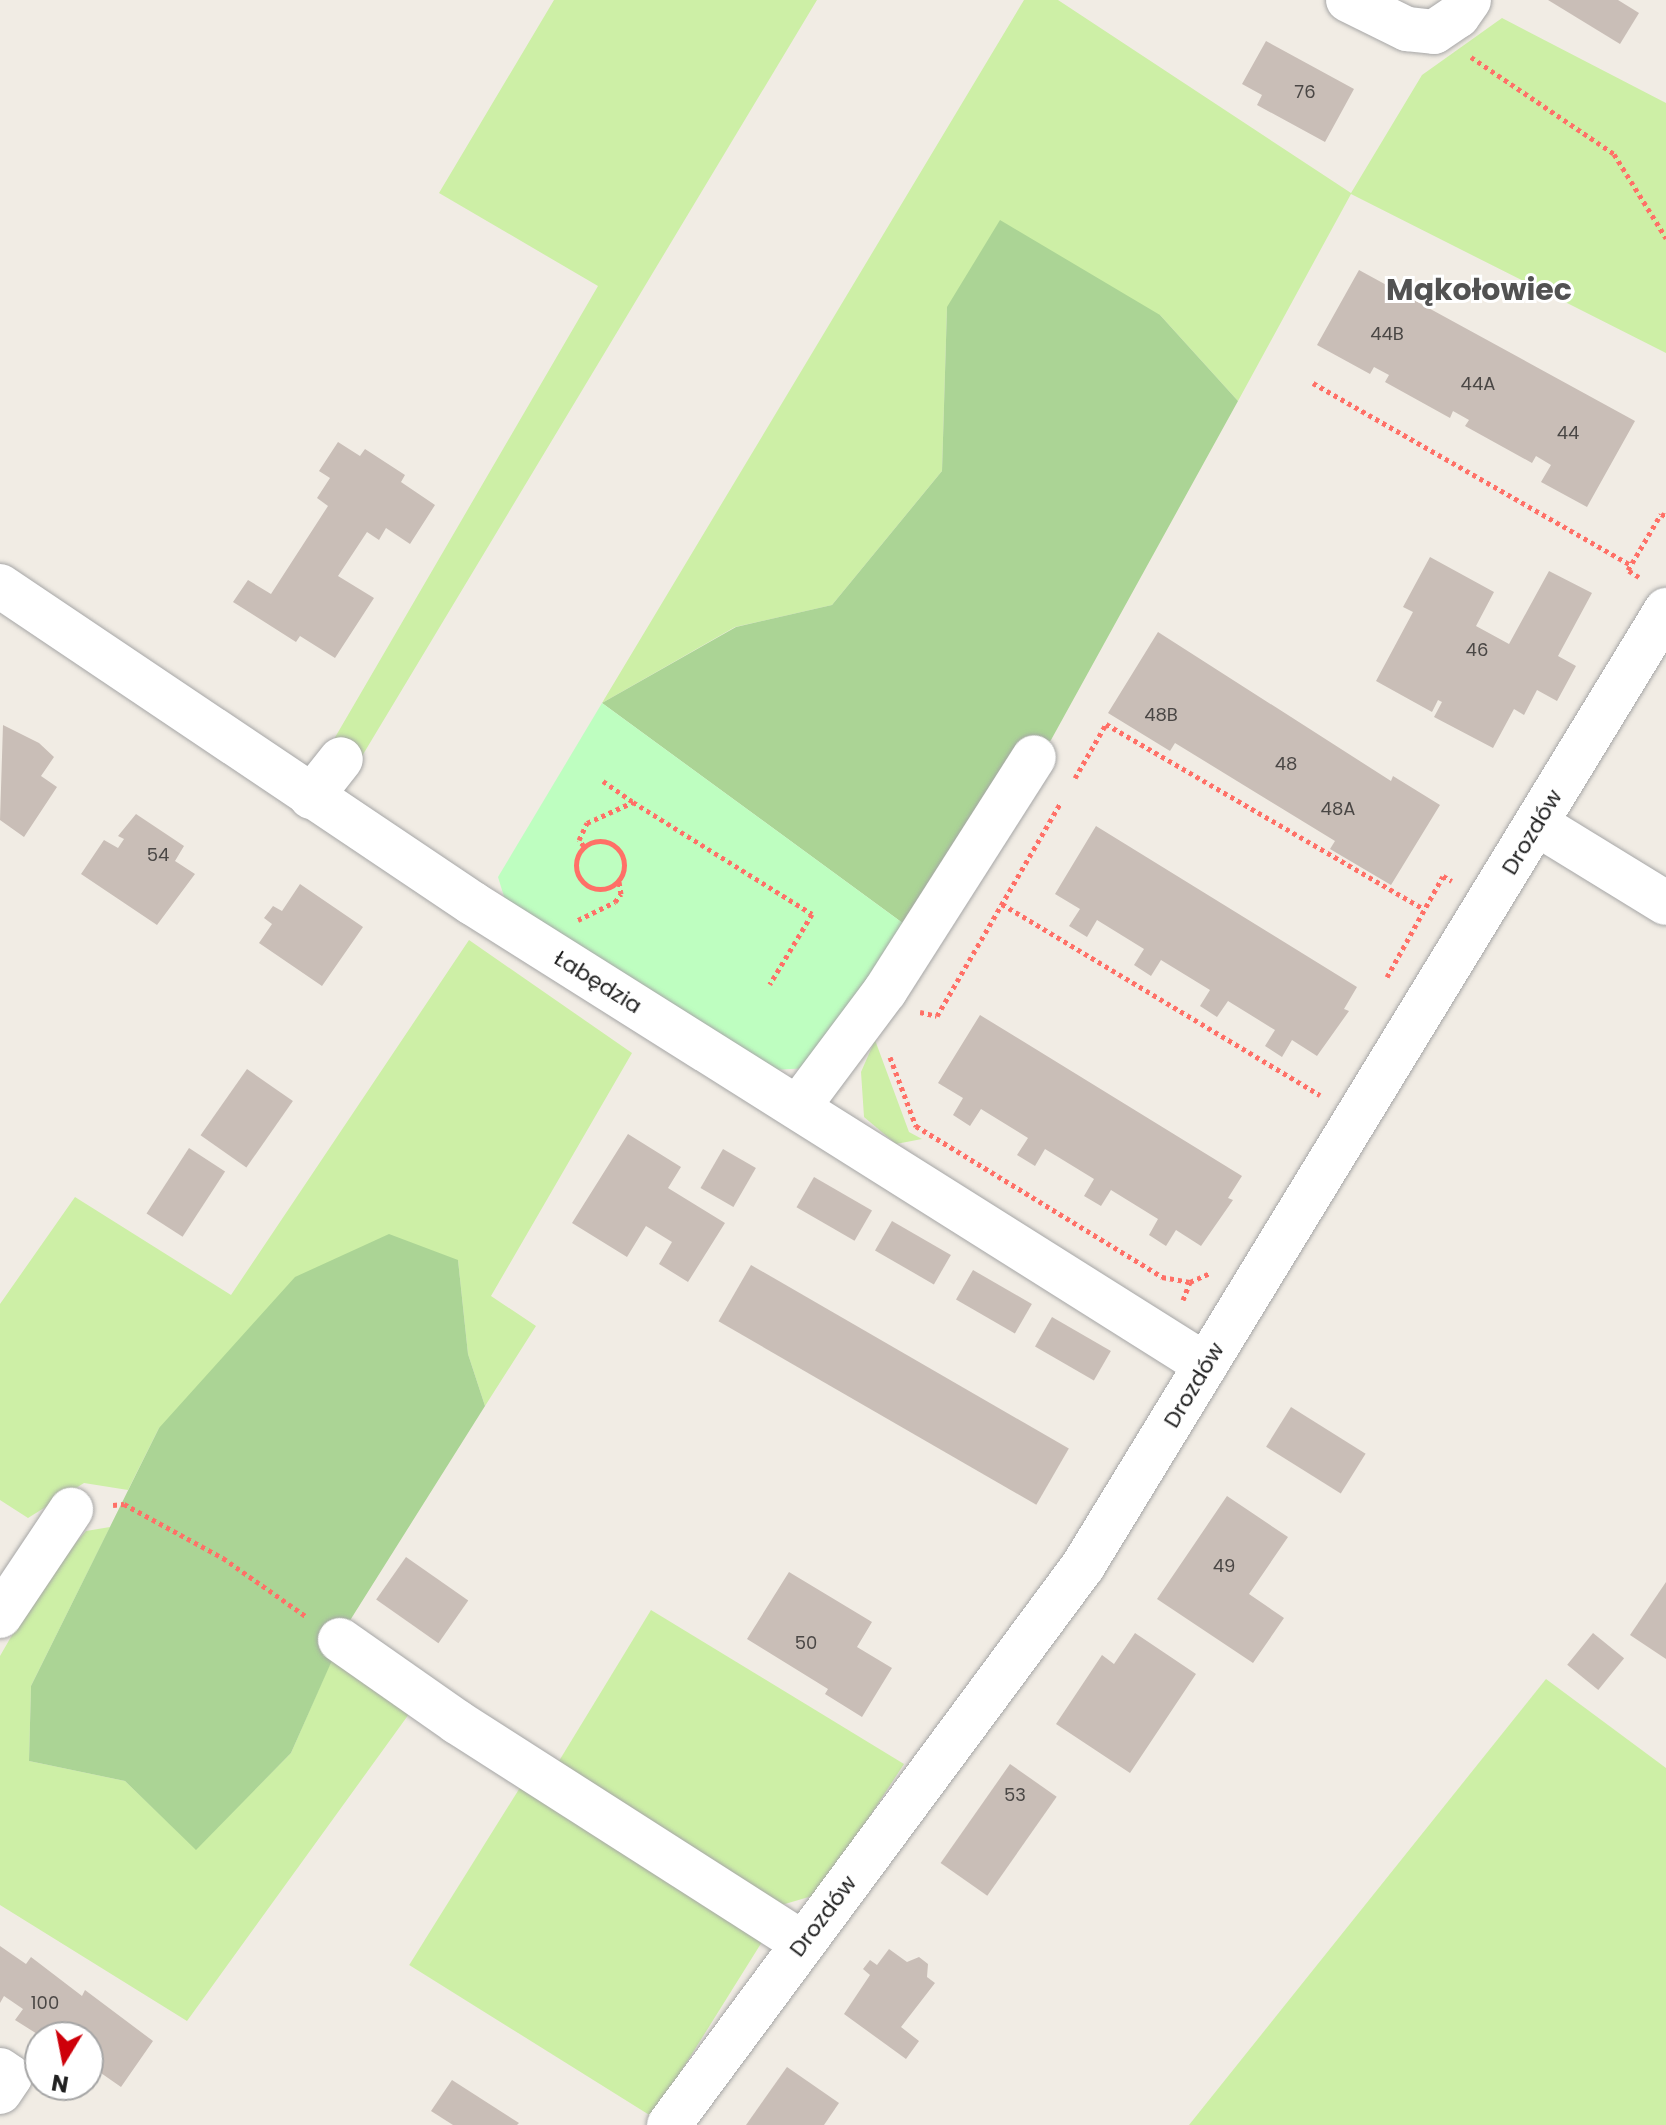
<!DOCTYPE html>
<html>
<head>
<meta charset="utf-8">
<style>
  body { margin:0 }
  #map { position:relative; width:1666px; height:2125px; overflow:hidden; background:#f1ece4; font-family:Poppins,sans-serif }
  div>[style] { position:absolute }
  .grass>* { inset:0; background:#cdefa6; transform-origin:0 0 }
  .forest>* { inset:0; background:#abd495 }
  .park>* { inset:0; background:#befec0 }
  .building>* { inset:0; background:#c9beb7; transform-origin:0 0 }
  .path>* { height:5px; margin-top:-2.5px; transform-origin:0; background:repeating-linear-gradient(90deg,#ff7067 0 4px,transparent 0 8px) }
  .path>.ring { margin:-2.5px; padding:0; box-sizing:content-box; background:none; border:5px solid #ff7067; border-radius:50% }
  .roads { filter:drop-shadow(0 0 2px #a6a6a6) drop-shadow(0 0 2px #a6a6a6) }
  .minor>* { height:44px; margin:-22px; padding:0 22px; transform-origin:22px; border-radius:22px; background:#fff }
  span { translate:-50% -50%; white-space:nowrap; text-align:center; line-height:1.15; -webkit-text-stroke:6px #fff; paint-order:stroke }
  .number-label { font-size:18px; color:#4a4745 }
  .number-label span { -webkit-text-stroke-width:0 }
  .street-label { font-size:22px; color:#1f1f1f }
  .district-label { font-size:30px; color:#525252; font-weight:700 }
  .north { position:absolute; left:24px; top:2021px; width:80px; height:80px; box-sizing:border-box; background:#fff; border:2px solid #a5a5a5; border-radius:50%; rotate:190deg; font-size:22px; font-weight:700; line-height:32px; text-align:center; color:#1f1f1f }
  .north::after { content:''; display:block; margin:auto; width:28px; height:36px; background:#ce000a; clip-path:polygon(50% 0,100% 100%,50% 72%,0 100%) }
</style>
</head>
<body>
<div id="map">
  <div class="grass">
    <div style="clip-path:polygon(554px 0,817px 0,344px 786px,323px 758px,598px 286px,439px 193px)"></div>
    <div style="clip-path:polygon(1024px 0,1058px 0,1351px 193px,1422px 75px,1502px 18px,1666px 103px,1666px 353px,1351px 194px,1238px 401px,1160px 315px,947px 307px,942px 471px,832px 605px,735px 627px,602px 703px)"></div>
    <div style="clip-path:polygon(469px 940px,632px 1053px,491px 1296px,536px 1326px,485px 1406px,468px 1354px,458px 1260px,159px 1428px,128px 1490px,84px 1483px,28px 1518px,0 1500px,0 1304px,75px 1197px,231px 1295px)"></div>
    <div style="clip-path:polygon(875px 1040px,909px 1132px,922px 1139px,896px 1144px,864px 1117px,861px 1072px)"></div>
    <div style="clip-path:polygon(110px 1527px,31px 1686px,29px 1761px,125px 1781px,196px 1849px,291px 1753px,332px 1659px,409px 1714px,187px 2021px,0 1905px,0 1656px,45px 1578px,86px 1531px)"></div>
    <div style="clip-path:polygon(651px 1610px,904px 1764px,819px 1894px,778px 1906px,559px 1761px)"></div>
    <div style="clip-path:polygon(1546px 1679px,1666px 1768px,1666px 2125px,1189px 2125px)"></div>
    <div style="left:521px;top:1786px;width:287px;height:211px;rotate:32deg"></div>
  </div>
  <div class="forest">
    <div style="clip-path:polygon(1000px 220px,1160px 315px,1238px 401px,1051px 740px,904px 924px,602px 703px,736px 627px,832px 605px,942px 471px,947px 307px)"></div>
    <div style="clip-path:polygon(389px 1234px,458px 1260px,468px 1354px,485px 1406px,349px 1622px,291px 1753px,196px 1850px,125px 1781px,29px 1761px,31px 1686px,159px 1428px,295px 1277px)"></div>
  </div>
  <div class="park">
    <div style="clip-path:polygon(602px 703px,904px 924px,809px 1068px,772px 1070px,506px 903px,498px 877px)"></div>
  </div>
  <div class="building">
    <div style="clip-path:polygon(1548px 0,1618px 0,1639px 13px,1620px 44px)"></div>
    <div style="clip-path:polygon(1266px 41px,1354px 89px,1325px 142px,1257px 105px,1262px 95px,1242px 84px)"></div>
    <div style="clip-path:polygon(1359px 270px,1635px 421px,1587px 507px,1541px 482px,1551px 465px,1536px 456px,1532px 463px,1465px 426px,1469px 420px,1453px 411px,1450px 418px,1385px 382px,1389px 375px,1374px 367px,1370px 374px,1317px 345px)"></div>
    <div style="clip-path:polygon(338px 442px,360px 456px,365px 449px,405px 475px,401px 482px,435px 505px,410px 544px,386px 528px,379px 540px,367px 532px,338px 576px,374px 598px,335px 658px,300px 636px,296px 642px,233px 602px,248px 580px,271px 594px,328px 506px,317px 498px,330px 478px,319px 471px)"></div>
    <div style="clip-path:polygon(1430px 557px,1494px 592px,1476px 626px,1509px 644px,1549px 571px,1592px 593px,1558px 656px,1576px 666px,1557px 701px,1537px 690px,1524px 715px,1514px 709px,1493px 748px,1434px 717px,1442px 702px,1438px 700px,1432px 712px,1376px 681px,1413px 612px,1403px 607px)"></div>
    <div style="clip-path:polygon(1158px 632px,1391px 781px,1393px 776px,1440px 805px,1391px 885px,1330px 849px,1335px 841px,1175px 743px,1170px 751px,1108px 713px)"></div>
    <div style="clip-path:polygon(3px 725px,39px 743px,54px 757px,41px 776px,57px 787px,24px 837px,0 820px)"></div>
    <div style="clip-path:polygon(136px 814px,184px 846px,175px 861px,195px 874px,157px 925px,81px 874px,104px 840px,118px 848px,124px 839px,118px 836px)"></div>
    <div style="clip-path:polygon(1096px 826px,1357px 987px,1344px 1009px,1349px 1011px,1317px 1056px,1292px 1040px,1282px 1057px,1265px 1046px,1275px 1030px,1228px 1001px,1217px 1017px,1200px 1006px,1210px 990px,1161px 960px,1151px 976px,1134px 965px,1144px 949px,1097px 920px,1087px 937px,1069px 926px,1080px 909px,1055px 894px)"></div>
    <div style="clip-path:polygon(300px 884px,363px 927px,322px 986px,259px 943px,272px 924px,264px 918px,273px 906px,282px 911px)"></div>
    <div style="clip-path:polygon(980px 1015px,1242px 1176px,1228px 1198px,1233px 1200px,1201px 1246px,1176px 1230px,1166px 1246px,1149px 1235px,1158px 1219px,1111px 1190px,1101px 1206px,1084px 1196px,1094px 1179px,1045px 1149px,1035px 1166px,1017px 1155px,1028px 1138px,981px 1109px,970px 1126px,953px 1115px,963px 1098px,938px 1083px)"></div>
    <div style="left:247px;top:1069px;width:56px;height:81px;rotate:35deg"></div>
    <div style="clip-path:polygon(628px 1134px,681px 1167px,668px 1188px,725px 1223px,688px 1282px,659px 1264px,672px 1242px,646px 1226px,627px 1257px,572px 1223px)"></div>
    <div style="left:189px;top:1148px;width:43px;height:78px;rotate:33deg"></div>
    <div style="left:723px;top:1149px;width:38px;height:45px;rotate:30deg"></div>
    <div style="left:814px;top:1177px;width:67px;height:35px;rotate:30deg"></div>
    <div style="left:892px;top:1221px;width:68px;height:34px;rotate:30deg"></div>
    <div style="left:751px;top:1265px;width:367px;height:65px;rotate:30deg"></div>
    <div style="left:973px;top:1270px;width:68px;height:34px;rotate:30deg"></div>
    <div style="left:1052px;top:1317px;width:68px;height:34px;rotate:30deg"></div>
    <div style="left:1291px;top:1407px;width:88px;height:47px;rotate:32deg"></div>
    <div style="clip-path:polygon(1227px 1496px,1288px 1537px,1249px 1594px,1284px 1618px,1253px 1663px,1157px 1599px)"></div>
    <div style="left:406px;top:1557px;width:76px;height:52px;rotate:35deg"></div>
    <div style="clip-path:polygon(789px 1572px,872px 1622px,857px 1647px,892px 1668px,862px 1717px,825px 1694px,828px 1689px,747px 1639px)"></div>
    <div style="clip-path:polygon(1666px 1582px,1666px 1659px,1630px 1635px)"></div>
    <div style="clip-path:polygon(1135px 1633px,1196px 1674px,1130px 1773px,1056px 1724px,1102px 1655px,1114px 1664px)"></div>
    <div style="left:1593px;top:1633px;width:40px;height:41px;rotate:39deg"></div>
    <div style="left:1010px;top:1764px;width:57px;height:121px;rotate:35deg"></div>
    <div style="clip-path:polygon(0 1946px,26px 1964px,31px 1957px,82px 1996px,85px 1990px,153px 2041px,121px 2087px,88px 2064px,88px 2037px,71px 2037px,59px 2029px,53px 2037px,42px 2037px,15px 2020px,23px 2009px,4px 1996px,0 2003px)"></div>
    <div style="clip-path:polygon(889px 1949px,907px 1962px,919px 1957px,928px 1964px,927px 1977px,935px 1983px,901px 2027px,919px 2041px,906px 2059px,844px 2014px,870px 1975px,863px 1969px,870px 1960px,877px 1965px)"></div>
    <div style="clip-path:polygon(787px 2067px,839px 2103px,824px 2125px,746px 2125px)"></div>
    <div style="clip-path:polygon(452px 2080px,519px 2123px,517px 2125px,453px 2125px,431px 2111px)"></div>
  </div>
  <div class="path">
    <div style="left:1471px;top:57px;width:173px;rotate:34.1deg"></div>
    <div style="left:1614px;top:154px;width:99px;rotate:58.2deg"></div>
    <div style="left:1313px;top:383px;width:366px;rotate:29.8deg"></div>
    <div style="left:1639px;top:577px;width:13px;rotate:-148deg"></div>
    <div style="left:1628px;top:570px;width:65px;rotate:-59.5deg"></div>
    <div style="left:1661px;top:514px;width:5px;rotate:22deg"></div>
    <div style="left:1075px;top:778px;width:62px;rotate:-60.1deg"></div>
    <div style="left:1106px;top:724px;width:368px;rotate:30.2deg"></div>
    <div style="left:603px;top:781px;width:35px;rotate:35deg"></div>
    <div class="ring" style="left:576px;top:841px;width:43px;height:43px"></div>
    <div style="left:584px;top:846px;width:8px;rotate:-130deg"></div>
    <div style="left:579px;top:840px;width:19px;rotate:-65deg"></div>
    <div style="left:587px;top:823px;width:51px;rotate:-24.5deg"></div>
    <div style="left:633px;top:802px;width:211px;rotate:32deg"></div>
    <div style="left:812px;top:914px;width:82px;rotate:121deg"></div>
    <div style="left:1002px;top:904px;width:371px;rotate:31deg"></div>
    <div style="left:578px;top:920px;width:41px;rotate:-25.9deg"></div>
    <div style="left:615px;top:902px;width:10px;rotate:-53deg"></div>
    <div style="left:621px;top:894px;width:13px;rotate:-99deg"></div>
    <div style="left:1387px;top:977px;width:115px;rotate:-61deg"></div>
    <div style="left:1443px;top:876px;width:10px;rotate:29deg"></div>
    <div style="left:920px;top:1012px;width:17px;rotate:13deg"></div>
    <div style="left:937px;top:1016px;width:245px;rotate:-59.9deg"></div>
    <div style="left:890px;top:1057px;width:74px;rotate:69.4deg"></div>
    <div style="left:916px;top:1126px;width:289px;rotate:31.5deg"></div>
    <div style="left:1162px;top:1277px;width:28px;rotate:10deg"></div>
    <div style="left:1183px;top:1300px;width:19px;rotate:-69deg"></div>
    <div style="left:1190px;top:1282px;width:22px;rotate:-24deg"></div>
    <div style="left:113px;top:1505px;width:11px;rotate:-5deg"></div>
    <div style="left:124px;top:1504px;width:113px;rotate:28.6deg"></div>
    <div style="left:223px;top:1558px;width:103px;rotate:35.1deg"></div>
  </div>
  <div class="roads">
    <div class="minor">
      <div style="left:1348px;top:0;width:66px;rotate:26.2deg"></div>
      <div style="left:1407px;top:29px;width:27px;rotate:6deg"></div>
      <div style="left:1434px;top:32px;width:29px;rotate:-34deg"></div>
      <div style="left:1458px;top:16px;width:19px;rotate:-55deg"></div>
      <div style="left:0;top:586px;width:569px;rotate:33.89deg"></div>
      <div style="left:472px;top:903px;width:867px;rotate:32.19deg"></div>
      <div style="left:311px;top:797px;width:48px;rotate:-51.7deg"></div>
      <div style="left:1537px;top:824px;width:151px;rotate:31.5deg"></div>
      <div style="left:799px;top:1106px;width:144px;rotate:-53.2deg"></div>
      <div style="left:885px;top:991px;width:277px;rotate:-57.5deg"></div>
      <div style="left:0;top:1616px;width:128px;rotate:-56.2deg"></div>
      <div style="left:340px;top:1640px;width:143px;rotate:35deg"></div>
      <div style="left:457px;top:1722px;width:410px;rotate:32.6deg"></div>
      <div style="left:0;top:2070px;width:12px;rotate:35deg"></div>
      <div style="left:10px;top:2077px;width:18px;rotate:124deg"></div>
      <div style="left:669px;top:2125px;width:696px;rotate:-53.48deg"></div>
      <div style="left:1083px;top:1566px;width:1120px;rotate:-58.62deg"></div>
    </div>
  </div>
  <div class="number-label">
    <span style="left:1305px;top:92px">76</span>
    <span style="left:1387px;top:334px">44B</span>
    <span style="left:1478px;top:384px">44A</span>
    <span style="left:1568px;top:433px">44</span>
    <span style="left:1477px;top:650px">46</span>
    <span style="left:1161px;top:715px">48B</span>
    <span style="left:1286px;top:764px">48</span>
    <span style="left:1338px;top:809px">48A</span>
    <span style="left:158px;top:855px">54</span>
    <span style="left:1224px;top:1566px">49</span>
    <span style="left:806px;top:1643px">50</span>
    <span style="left:1015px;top:1795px">53</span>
    <span style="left:45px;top:2003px">100</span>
  </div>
  <div class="street-label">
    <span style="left:1532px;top:832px;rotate:-59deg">Drozdów</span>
    <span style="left:598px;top:982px;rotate:32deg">Łabędzia</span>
    <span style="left:1194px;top:1385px;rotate:-59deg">Drozdów</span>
    <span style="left:823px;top:1916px;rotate:-53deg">Drozdów</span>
  </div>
  <div class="district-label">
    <span style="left:1479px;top:290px">Mąkołowiec</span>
  </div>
  <div class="north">N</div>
</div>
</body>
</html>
